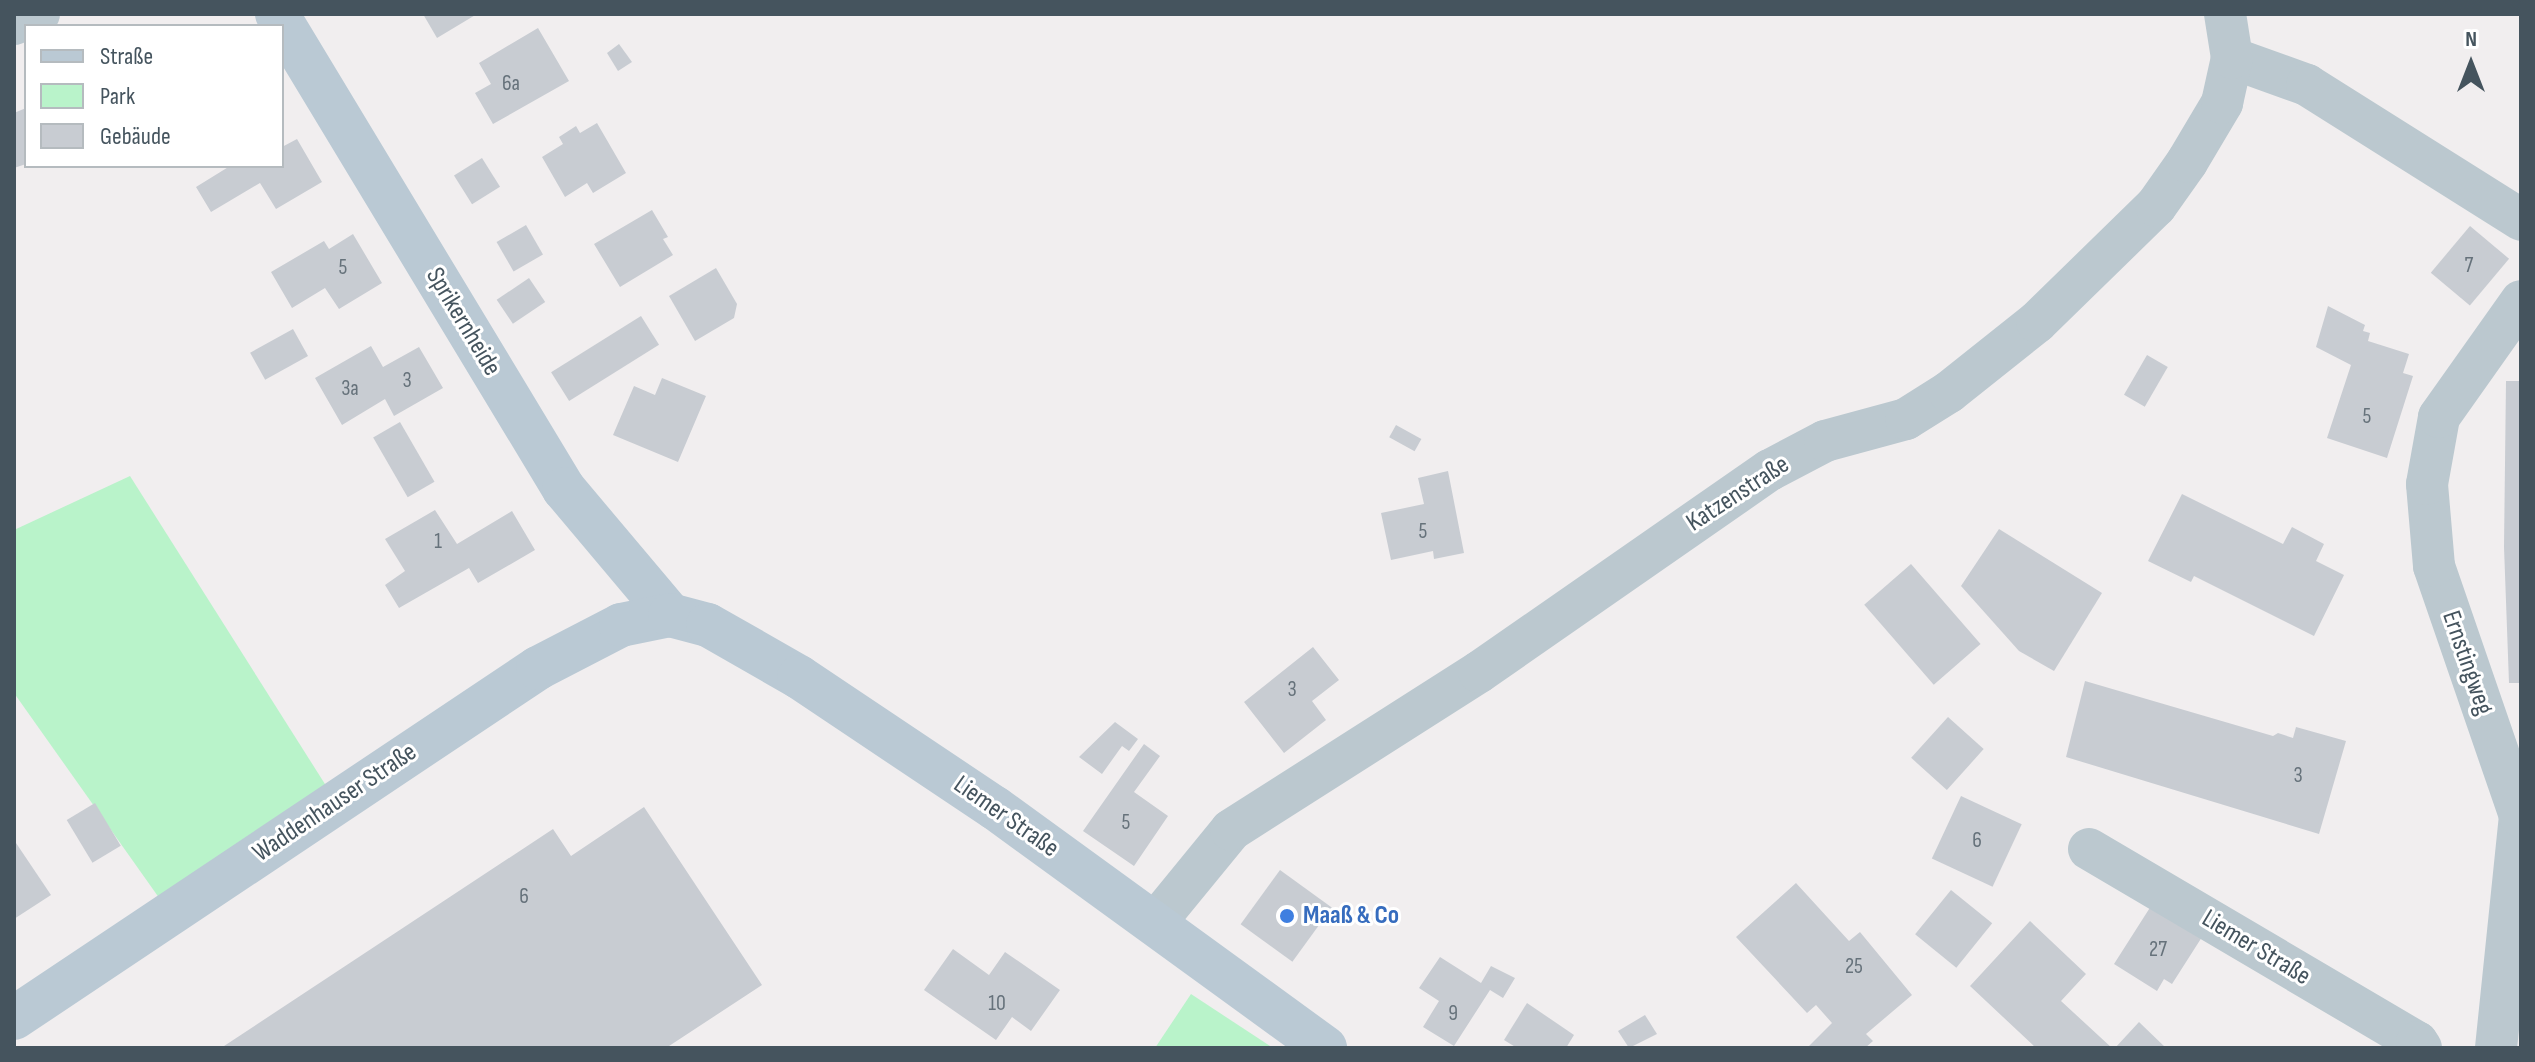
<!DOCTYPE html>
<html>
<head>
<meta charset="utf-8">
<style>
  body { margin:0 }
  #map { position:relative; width:2535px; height:1062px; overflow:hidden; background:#f1eeef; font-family:"Sofia Sans Condensed",sans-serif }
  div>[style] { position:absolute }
  .green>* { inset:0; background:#b9f3ca }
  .building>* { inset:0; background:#c8ccd2; transform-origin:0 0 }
  .minor>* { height:42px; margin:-21px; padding:0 21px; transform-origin:21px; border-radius:21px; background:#bbc8cf }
  .secondary>* { height:44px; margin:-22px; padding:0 22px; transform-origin:22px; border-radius:22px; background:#bac9d4 }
  .dots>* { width:22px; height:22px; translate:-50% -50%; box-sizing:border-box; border:4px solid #fff; border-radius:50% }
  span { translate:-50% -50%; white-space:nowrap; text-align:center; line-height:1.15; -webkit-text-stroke:6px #fff; paint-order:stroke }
  .number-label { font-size:22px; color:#66727b }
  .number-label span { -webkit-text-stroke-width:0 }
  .street-label { font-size:26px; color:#45545e }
  .shop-label { font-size:26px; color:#366cbe; font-weight:700 }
  .left { translate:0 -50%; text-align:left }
  .frame { position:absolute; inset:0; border:16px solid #45545e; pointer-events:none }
  .legend { position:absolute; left:24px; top:24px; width:260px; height:144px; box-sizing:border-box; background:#fff; border:2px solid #b5bbbf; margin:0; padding:10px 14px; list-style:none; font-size:24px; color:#45545e }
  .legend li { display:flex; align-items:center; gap:16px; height:40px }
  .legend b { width:40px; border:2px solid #b5bbbf }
  .north { position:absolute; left:2431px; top:24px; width:80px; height:80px; -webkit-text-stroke:6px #fff; paint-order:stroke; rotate:0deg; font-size:22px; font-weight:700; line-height:32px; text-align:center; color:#45545e }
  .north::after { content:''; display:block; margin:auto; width:28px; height:36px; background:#45545e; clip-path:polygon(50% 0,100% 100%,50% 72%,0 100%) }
</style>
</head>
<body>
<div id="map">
  <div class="green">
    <div style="clip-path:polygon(130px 476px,330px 792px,162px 902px,14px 693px,14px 530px)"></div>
    <div style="clip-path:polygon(1191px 994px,1273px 1048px,1155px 1048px)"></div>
  </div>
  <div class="building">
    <div style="clip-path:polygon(423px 14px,477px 14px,437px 38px)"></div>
    <div style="clip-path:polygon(538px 28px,569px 81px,493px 124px,475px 93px,491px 84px,479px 63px)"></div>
    <div style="clip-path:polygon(619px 44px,632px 62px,618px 71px,607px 53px)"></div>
    <div style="clip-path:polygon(26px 108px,26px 164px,14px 168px,14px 113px)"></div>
    <div style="clip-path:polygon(597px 123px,626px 173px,593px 193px,587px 183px,565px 197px,542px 157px,563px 144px,559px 137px,576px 126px,580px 133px)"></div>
    <div style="clip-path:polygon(297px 139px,322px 182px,276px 209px,260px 183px,211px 212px,196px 187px,230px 166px,282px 166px,282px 147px)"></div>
    <div style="left:482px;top:158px;width:34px;height:33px;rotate:58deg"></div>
    <div style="clip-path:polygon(652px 210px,668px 237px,663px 239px,673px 255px,620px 287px,594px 244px)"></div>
    <div style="left:526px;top:225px;width:34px;height:34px;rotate:60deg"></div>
    <div style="left:2470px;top:226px;width:51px;height:61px;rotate:40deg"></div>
    <div style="clip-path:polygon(353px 234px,382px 283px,339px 309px,325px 288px,292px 308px,271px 272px,324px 241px,329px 249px)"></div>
    <div style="clip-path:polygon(716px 268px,737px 304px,734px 318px,695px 341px,669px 296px)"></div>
    <div style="left:529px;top:278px;width:29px;height:39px;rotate:56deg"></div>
    <div style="clip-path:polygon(2328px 306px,2365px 325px,2363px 331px,2370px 333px,2368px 341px,2409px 354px,2403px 373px,2413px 376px,2387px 458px,2327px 438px,2351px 365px,2316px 347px)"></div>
    <div style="left:641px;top:316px;width:34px;height:106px;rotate:58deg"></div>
    <div style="left:293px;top:329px;width:31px;height:49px;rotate:61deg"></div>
    <div style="clip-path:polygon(371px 346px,383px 367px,419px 347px,443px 388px,394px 416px,385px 399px,342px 425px,315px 378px)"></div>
    <div style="left:2147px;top:355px;width:24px;height:46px;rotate:30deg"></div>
    <div style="clip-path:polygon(662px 378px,706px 396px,678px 462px,613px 435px,634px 386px,655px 395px)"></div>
    <div style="clip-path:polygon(2506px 381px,2521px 381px,2521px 683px,2509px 683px,2504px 547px)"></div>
    <div style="left:400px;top:422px;width:69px;height:31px;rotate:60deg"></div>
    <div style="left:1396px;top:425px;width:29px;height:14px;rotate:29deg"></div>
    <div style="clip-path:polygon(1448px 471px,1464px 553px,1434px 559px,1433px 551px,1391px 560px,1381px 513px,1424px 504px,1418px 478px)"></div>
    <div style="clip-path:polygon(2182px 494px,2283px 544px,2292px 527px,2324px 544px,2316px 561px,2344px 575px,2314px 636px,2194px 576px,2191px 582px,2148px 561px)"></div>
    <div style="clip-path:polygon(435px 510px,457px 544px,512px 511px,535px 550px,478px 583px,469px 568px,399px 608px,385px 585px,405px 571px,385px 539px)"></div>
    <div style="clip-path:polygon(1999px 529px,2102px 593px,2054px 671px,2019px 651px,1961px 586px)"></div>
    <div style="left:1911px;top:564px;width:106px;height:62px;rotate:49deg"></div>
    <div style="clip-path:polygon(1313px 647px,1339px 680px,1312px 701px,1326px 720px,1284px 753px,1244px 702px)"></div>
    <div style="clip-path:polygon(2085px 681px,2273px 736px,2278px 733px,2293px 738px,2296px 727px,2346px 741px,2319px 834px,2066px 757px)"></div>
    <div style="left:1948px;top:717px;width:48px;height:55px;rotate:42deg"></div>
    <div style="clip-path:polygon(1115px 722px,1138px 739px,1129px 751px,1122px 746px,1102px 774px,1079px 757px)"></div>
    <div style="clip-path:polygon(1144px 744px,1160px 756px,1134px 792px,1168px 816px,1134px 866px,1083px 831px)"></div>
    <div style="left:1961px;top:796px;width:67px;height:69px;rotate:25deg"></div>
    <div style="left:95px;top:803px;width:50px;height:33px;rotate:59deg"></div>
    <div style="clip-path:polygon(644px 807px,762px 985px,666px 1048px,221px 1048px,553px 829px,571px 856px)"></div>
    <div style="clip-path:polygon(14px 840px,51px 895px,14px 919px)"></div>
    <div style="left:1280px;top:870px;width:64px;height:67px;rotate:36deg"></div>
    <div style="clip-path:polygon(1796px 883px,1849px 941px,1860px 932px,1912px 995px,1866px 1034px,1873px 1041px,1865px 1048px,1807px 1048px,1832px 1023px,1816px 1005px,1807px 1013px,1736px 937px)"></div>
    <div style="left:1951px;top:890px;width:53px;height:57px;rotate:39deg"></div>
    <div style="clip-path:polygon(2151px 906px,2202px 937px,2172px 984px,2164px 979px,2157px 991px,2114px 964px)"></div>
    <div style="clip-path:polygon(2030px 921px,2086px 974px,2061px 1001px,2112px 1048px,2036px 1048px,1970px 986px)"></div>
    <div style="clip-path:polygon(953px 949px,989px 975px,1005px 952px,1060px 990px,1031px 1031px,1012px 1017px,996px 1040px,924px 990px)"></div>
    <div style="clip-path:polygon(1440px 957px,1481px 983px,1491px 966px,1515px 978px,1503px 998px,1490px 990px,1454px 1046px,1423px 1027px,1439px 1001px,1419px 988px)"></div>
    <div style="clip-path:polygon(1527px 1003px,1574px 1035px,1566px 1048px,1517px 1048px,1504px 1040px)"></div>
    <div style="clip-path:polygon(1645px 1015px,1657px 1034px,1629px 1048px,1618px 1031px)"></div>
    <div style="clip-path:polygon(2139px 1022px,2166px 1048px,2115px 1048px)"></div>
  </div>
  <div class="minor">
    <div style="left:14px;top:24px;width:27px;rotate:-22deg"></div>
    <div style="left:2232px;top:58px;width:80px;rotate:19.8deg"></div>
    <div style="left:2307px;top:85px;width:253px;rotate:32.2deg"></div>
    <div style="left:2089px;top:849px;width:381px;rotate:30.5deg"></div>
    <div style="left:2417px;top:1042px;width:7px;rotate:56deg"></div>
    <div style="left:1155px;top:923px;width:120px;rotate:-50.7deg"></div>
    <div style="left:1231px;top:830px;width:294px;rotate:-32.5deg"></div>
    <div style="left:1479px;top:672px;width:354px;rotate:-34.8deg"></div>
    <div style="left:1770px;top:470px;width:62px;rotate:-27.8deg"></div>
    <div style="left:1825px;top:441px;width:84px;rotate:-15.2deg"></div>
    <div style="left:1906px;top:419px;width:51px;rotate:-32.1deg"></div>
    <div style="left:1949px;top:392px;width:112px;rotate:-38.5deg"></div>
    <div style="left:2037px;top:322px;width:166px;rotate:-44.3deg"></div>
    <div style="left:2156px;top:206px;width:54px;rotate:-54.8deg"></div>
    <div style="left:2187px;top:162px;width:69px;rotate:-59.3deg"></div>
    <div style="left:2222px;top:103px;width:46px;rotate:-77.5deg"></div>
    <div style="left:2232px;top:58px;width:45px;rotate:-99deg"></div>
    <div style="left:2496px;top:1048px;width:233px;rotate:-84.1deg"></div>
    <div style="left:2520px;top:816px;width:264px;rotate:-109deg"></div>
    <div style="left:2434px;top:566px;width:82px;rotate:-94.9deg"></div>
    <div style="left:2427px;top:484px;width:68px;rotate:-79.8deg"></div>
    <div style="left:2439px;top:417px;width:142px;rotate:-54.7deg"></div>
  </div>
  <div class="secondary">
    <div style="left:277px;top:14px;width:555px;rotate:58.86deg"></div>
    <div style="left:564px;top:489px;width:165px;rotate:49.9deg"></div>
    <div style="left:14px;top:1018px;width:630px;rotate:-33.74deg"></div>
    <div style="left:538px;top:668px;width:93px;rotate:-27.4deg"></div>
    <div style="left:621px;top:625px;width:50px;rotate:-11.5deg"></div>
    <div style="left:670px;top:615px;width:39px;rotate:15deg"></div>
    <div style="left:708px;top:625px;width:105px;rotate:29.7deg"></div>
    <div style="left:799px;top:677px;width:236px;rotate:33.8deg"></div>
    <div style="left:995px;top:808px;width:408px;rotate:36deg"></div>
  </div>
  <div class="dots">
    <div style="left:1287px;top:916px;background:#3f7fe0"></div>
  </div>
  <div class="number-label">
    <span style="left:511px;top:84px">6a</span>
    <span style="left:2469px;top:266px">7</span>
    <span style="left:343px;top:268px">5</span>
    <span style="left:407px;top:381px">3</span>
    <span style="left:350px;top:389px">3a</span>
    <span style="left:2367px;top:417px">5</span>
    <span style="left:1423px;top:532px">5</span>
    <span style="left:438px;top:542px">1</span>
    <span style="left:1292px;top:690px">3</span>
    <span style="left:2298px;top:776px">3</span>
    <span style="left:1126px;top:823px">5</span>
    <span style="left:1977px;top:841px">6</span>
    <span style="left:524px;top:897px">6</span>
    <span style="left:2158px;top:950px">27</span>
    <span style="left:1854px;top:967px">25</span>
    <span style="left:997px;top:1004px">10</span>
    <span style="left:1453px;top:1014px">9</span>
  </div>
  <div class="street-label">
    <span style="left:463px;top:322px;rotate:59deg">Sprikernheide</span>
    <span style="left:1738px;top:494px;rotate:-33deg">Katzenstraße</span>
    <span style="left:2467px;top:663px;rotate:71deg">Ernstingweg</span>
    <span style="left:335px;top:803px;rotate:-34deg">Waddenhauser Straße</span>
    <span style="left:1006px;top:817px;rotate:35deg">Liemer Straße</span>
    <span style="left:2256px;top:948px;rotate:31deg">Liemer Straße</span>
  </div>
  <div class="shop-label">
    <span class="left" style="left:1303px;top:916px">Maaß &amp; Co</span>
  </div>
  <div class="frame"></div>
  <ul class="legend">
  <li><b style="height:10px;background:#bac9d4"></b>Straße</li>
  <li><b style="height:22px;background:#b9f3ca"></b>Park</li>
  <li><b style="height:22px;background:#c8ccd2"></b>Gebäude</li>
  </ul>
  <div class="north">N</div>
</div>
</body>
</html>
